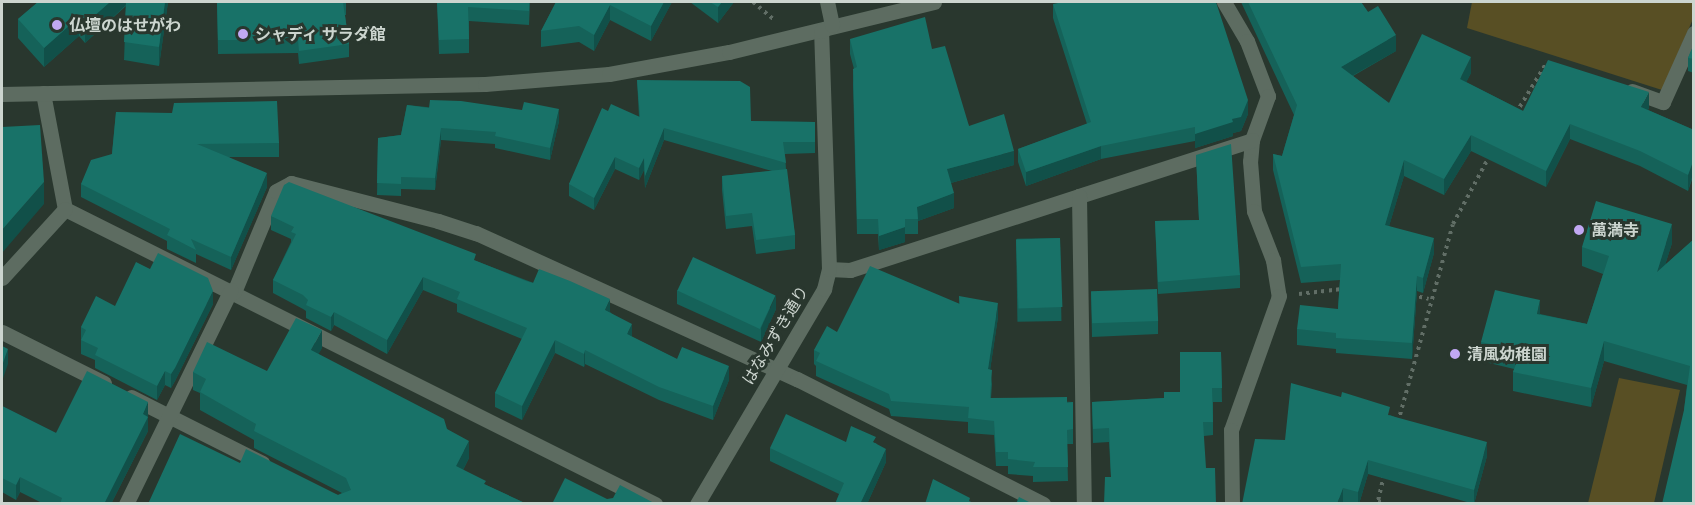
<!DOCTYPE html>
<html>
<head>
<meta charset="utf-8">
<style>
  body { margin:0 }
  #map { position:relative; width:1695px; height:505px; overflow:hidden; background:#29372e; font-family:"IBM Plex Sans","Noto Sans JP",sans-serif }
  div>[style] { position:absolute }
  .green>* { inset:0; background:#584f24 }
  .path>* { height:4px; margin-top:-2px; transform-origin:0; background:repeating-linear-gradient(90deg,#616e66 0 3px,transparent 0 7.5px) }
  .service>* { height:15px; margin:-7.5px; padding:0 7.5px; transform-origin:7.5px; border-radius:7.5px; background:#5d6c61 }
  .minor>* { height:15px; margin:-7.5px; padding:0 7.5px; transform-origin:7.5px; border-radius:7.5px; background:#5d6c61 }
  .tertiary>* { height:15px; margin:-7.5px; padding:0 7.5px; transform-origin:7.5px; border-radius:7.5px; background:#5d6c61 }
  .wall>* { inset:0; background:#156259; transform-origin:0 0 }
  .shaded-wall>* { inset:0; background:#115049 }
  .building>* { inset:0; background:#187268; transform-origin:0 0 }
  .dots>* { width:16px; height:16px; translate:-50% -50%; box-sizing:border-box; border:3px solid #29372e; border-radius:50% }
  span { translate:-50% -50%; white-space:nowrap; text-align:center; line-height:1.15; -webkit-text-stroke:6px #29372e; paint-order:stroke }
  .poi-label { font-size:16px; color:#ccd5cf; font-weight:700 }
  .left { translate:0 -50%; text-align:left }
  .street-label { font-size:16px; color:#ccd5cf }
  .frame { position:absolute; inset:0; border:3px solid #ccd5cf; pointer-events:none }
</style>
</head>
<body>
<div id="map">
  <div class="green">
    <div style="clip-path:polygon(1472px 2px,1693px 2px,1693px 19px,1662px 90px,1467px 28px)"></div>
    <div style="clip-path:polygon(1619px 378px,1680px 390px,1654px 503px,1588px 503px)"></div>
  </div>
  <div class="path">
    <div style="left:753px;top:2px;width:26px;rotate:40deg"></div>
    <div style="left:1516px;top:113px;width:60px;rotate:-58.7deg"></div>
    <div style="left:1299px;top:294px;width:43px;rotate:-6.6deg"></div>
    <div style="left:1412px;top:295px;width:17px;rotate:13deg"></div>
    <div style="left:1398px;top:422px;width:205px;rotate:-74.5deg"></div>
    <div style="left:1453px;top:224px;width:78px;rotate:-61.8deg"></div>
    <div style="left:1384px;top:475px;width:27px;rotate:103deg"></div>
    <div style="left:1378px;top:501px;width:9px;rotate:21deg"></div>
  </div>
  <div class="service">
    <div style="left:1632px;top:91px;width:33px;rotate:20deg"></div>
    <div style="left:1663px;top:102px;width:76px;rotate:-65.8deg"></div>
  </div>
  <div class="minor">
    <div style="left:1224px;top:2px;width:45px;rotate:59.5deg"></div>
    <div style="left:1247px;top:41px;width:59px;rotate:69.1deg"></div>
    <div style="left:1268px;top:96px;width:47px;rotate:110deg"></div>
    <div style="left:1252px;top:140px;width:21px;rotate:95deg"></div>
    <div style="left:1250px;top:161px;width:50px;rotate:85.4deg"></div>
    <div style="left:1254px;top:211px;width:53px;rotate:68.8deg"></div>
    <div style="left:1273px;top:260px;width:36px;rotate:81deg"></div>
    <div style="left:1279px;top:296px;width:142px;rotate:109.7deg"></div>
    <div style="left:1231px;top:430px;width:74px;rotate:89.2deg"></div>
    <div style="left:43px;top:93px;width:118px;rotate:79.3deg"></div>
    <div style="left:65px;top:209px;width:660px;rotate:26.57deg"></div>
    <div style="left:1079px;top:196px;width:182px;rotate:-17.9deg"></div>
    <div style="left:829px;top:269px;width:21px;rotate:3deg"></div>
    <div style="left:850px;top:270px;width:241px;rotate:-17.9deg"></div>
    <div style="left:1079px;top:196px;width:308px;rotate:89.1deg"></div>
    <div style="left:2px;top:278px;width:93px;rotate:-47.6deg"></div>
    <div style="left:234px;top:292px;width:109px;rotate:-67.4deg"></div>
    <div style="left:276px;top:191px;width:17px;rotate:-28deg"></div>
    <div style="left:291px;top:183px;width:152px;rotate:14.5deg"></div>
    <div style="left:438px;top:221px;width:40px;rotate:18deg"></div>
    <div style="left:476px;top:233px;width:353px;rotate:24.5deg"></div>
    <div style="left:797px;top:379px;width:276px;rotate:26.9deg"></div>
    <div style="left:2px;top:332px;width:114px;rotate:26.6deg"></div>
    <div style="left:131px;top:397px;width:147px;rotate:26.7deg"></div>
    <div style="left:126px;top:504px;width:238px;rotate:-63.9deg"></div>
  </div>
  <div class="tertiary">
    <div style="left:2px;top:94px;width:483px;rotate:-1.2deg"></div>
    <div style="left:485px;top:84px;width:124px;rotate:-4.6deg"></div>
    <div style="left:609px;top:74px;width:122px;rotate:-10.4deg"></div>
    <div style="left:729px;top:52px;width:211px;rotate:-13.7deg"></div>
    <div style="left:697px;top:504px;width:250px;rotate:-59.4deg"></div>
    <div style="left:824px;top:289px;width:21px;rotate:-76deg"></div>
    <div style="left:829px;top:269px;width:238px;rotate:-91.9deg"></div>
    <div style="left:821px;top:31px;width:13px;rotate:-29deg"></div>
    <div style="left:832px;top:25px;width:24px;rotate:-102deg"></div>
  </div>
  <div class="wall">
    <div style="clip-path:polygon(38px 2px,168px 2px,159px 66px,124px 60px,126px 6px,85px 43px,79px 36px,44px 67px,18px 38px,18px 19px)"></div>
    <div style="clip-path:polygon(217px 2px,346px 2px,346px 15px,345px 15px,349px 44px,349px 57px,299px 64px,298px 53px,218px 54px)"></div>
    <div style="clip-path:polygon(437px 2px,530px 2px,529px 25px,469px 21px,469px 53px,439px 54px)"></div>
    <div style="clip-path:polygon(556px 2px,672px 2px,651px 41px,610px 20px,594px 51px,579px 42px,541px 47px,541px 31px)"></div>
    <div style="clip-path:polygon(690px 2px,734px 2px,718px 23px)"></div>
    <div style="clip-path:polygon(1241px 2px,1361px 2px,1368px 12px,1396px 51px,1353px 76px,1389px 103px,1471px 73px,1466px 82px,1523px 111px,1649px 108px,1648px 110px,1694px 130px,1694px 174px,1688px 191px,1640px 166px,1570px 139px,1546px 187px,1471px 151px,1444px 195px,1404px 176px,1389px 226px,1434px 253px,1423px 293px,1417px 291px,1412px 359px,1336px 353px,1336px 349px,1297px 345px,1297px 329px,1338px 309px,1340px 280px,1301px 283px,1273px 170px,1273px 154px,1282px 156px,1294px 115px)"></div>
    <div style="clip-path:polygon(1053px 4px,1248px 114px,1241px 131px,1233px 133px,1233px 136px,1195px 148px,1195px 141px,1101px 159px,1026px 186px,1018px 162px,1018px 149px,1087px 124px,1053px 18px)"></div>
    <div style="clip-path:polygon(850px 39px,932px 49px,969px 126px,1014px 165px,951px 183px,954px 208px,918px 221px,918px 234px,905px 234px,905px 242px,879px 250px,878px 234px,857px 234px,853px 84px,854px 69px,850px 54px)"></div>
    <div style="clip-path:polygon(1694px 44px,1694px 73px,1688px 71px,1688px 58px)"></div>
    <div style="clip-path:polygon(637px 80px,751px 121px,815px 122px,815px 153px,785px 154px,786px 169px,795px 235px,795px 249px,756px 254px,752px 226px,726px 229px,722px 190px,722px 176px,772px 171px,664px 140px,645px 188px,644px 170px,639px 180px,615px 169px,594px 210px,569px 196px,569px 184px,608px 111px,639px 117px)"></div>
    <div style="clip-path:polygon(407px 105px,559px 121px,550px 160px,495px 148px,495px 144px,441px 140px,435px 190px,401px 189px,401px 196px,377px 195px,378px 138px,401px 135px)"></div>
    <div style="clip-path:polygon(116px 112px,279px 143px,279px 157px,229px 157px,267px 187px,231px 270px,196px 254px,196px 263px,167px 249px,167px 241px,81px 197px,81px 184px,112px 154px)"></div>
    <div style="clip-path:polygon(1196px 155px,1240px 275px,1240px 288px,1158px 294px,1155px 221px,1199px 220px)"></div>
    <div style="clip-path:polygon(271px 216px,476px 261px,610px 312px,632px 337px,677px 359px,729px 380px,713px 420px,659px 400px,585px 364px,584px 367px,555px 353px,522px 420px,495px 407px,495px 393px,522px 339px,457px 312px,457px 304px,423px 290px,387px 354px,334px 325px,331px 331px,306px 318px,306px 311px,303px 309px,273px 293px,273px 280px,291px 242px,291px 239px,271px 230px)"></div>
    <div style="left:1060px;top:238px;width:83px;height:44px;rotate:89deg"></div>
    <div style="clip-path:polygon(1694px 239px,1694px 504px,1684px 410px,1687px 385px,1604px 361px,1591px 407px,1513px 391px,1513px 372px,1514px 369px,1481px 361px,1481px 342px,1540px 314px,1587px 324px,1603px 274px,1582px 266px,1582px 247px,1672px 243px,1665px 265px)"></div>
    <div style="clip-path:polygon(677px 290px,776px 309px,761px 342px,677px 304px)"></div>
    <div style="clip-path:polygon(1091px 292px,1158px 321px,1158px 334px,1092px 337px)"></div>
    <div style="clip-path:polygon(959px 296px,998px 317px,990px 370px,992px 384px,991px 398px,1073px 402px,1073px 444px,1067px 444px,1068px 481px,1033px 482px,1033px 476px,1008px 474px,1008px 466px,996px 466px,994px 435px,968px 433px,968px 422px,891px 416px,889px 409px,816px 376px,816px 366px,814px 364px,814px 350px,837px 332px,959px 304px)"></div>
    <div style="clip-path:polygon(213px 304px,175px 381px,171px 388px,165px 385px,157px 400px,95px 368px,95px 360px,81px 354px,81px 327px,115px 306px)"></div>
    <div style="clip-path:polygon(322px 348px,318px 354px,447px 429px,469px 458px,463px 470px,486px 485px,527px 504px,148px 504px,240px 463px,338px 495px,342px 493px,254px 448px,254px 440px,200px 410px,200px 393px,193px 390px,193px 372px,267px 371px)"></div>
    <div style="clip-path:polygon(1221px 352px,1222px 402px,1213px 402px,1213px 435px,1204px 436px,1111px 477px,1109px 442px,1093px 443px,1092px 402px,1164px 398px,1180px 392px)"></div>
    <div style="clip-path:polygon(148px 402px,148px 431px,111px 504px,44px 504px,20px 492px,16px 500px,2px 492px,2px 406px,56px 433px)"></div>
    <div style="clip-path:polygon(1390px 415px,1487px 456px,1474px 504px,1368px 474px,1359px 504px,1347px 504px,1343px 502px,1285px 440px)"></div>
    <div style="clip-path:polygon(846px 442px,876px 443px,886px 462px,867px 504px,835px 504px,839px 494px,770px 461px,770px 448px)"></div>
  </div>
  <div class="shaded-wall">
    <div style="clip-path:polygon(110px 2px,126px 2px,126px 5px,85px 43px,85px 24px)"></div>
    <div style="clip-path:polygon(165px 2px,168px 2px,159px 66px,159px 47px)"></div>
    <div style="clip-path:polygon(664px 2px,672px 2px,651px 41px,651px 26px)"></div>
    <div style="clip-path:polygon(722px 2px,734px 2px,718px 23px,718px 7px)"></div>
    <div style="clip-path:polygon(610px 5px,610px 20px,594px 51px,594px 35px)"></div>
    <div style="clip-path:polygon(79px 17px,79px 36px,44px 67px,44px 48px)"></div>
    <div style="clip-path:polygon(1396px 35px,1396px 51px,1341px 82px,1341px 67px)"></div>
    <div style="clip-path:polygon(1471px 57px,1471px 73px,1460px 95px,1460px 79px)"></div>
    <div style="clip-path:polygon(1649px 92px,1649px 108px,1641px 123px,1641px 107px)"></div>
    <div style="clip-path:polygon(1248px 100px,1248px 114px,1241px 131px,1233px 133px,1233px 136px,1195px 148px,1195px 134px,1232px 119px)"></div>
    <div style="clip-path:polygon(559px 109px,559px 121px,550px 160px,550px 148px)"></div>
    <div style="clip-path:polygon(1570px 124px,1570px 139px,1546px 187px,1546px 171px)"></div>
    <div style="clip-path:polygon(441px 128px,441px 140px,435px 190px,435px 178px)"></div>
    <div style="clip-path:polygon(664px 128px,664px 140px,645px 188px,645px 176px)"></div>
    <div style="clip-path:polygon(1471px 135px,1471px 151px,1444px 195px,1444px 179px)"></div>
    <div style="clip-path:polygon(1101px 146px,1101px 159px,1026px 186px,1026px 172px)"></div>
    <div style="clip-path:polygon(1014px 151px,1014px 165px,947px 184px,947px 169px)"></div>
    <div style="clip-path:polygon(615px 157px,615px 169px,594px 210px,594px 198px)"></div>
    <div style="clip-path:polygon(644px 158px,644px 170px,639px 180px,639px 168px)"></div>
    <div style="clip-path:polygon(1693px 159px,1693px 174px,1688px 191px,1688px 175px)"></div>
    <div style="clip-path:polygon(1404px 160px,1404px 176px,1385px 240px,1385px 225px)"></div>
    <div style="clip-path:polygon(267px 173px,267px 187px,231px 270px,231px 257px)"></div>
    <div style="clip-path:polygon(44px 182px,44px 204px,2px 253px,2px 230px)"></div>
    <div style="clip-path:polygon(954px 193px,954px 208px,918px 221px,917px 207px)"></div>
    <div style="clip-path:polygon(1672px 224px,1672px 243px,1657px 291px,1657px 272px)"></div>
    <div style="clip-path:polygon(905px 227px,905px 242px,879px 250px,879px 236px)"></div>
    <div style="clip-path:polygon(1434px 238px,1434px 253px,1423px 293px,1423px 278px)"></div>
    <div style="clip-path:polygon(1417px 276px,1417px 291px,1412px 359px,1412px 343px)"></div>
    <div style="clip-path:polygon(423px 277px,423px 290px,387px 354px,387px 340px)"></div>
    <div style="clip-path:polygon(213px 291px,213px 304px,175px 381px,171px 388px,171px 374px)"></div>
    <div style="clip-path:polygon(776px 295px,776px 309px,761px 342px,761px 328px)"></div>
    <div style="clip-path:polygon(610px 299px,610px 313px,605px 310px)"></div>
    <div style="clip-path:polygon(1540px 300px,1540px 320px,1537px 314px)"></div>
    <div style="clip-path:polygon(998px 303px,998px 317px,988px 384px,988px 369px)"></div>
    <div style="clip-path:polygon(334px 312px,334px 325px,331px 331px,331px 317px)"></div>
    <div style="clip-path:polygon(632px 324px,632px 337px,627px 334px)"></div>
    <div style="clip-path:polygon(322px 330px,322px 348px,311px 368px,311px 350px)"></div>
    <div style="clip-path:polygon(555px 340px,555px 353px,522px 420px,522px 406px)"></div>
    <div style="clip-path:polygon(1604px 341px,1604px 361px,1591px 407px,1591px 388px)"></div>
    <div style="clip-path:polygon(8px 349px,8px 364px,2px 381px,2px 366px)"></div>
    <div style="clip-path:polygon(585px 350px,585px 364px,584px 367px,584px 354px)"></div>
    <div style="clip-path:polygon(729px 366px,729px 380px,713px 420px,713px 406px)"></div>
    <div style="clip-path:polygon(165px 371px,165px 385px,157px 400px,157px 386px)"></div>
    <div style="clip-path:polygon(148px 402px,148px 431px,111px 504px,104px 504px)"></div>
    <div style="clip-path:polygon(469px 441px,469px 458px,456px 484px,456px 466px)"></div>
    <div style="clip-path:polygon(1487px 442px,1487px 456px,1474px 504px,1474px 490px)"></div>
    <div style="clip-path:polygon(886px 449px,886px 462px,867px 504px,860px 504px)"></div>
    <div style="clip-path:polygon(1368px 460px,1368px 474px,1359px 504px,1358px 504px,1358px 492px)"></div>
    <div style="clip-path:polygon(20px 477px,20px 492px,16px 500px,16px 485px)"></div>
    <div style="clip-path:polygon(1343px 488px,1343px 502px,1342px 504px,1337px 504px)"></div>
  </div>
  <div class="building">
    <div style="clip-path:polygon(38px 2px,110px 2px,85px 24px,79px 17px,44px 48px,18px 19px)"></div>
    <div style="clip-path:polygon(126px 2px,165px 2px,159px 47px,124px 42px)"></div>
    <div style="clip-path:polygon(217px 2px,346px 2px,343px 2px,349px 44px,299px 51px,298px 40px,218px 40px)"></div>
    <div style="clip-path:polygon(437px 2px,529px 2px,529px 11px,468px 7px,469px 39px,439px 40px)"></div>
    <div style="clip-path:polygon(556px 2px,664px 2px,651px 26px,610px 5px,594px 35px,579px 26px,541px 31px)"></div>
    <div style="clip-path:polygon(710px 2px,722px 2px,718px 7px)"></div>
    <div style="clip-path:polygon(1063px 2px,1216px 2px,1248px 100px,1241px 117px,1232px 119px,1233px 122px,1195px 134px,1195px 127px,1101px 146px,1026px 172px,1018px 149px,1091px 122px,1053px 4px)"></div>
    <div style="clip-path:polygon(1248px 2px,1361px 2px,1368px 12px,1378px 6px,1396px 35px,1341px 67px,1389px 103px,1422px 34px,1471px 57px,1460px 79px,1523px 111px,1548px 60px,1649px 92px,1641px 107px,1694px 130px,1694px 159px,1688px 175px,1640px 151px,1570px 124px,1546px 171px,1471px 135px,1444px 179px,1404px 160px,1385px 225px,1434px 238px,1423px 278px,1417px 276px,1412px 343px,1336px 338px,1336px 333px,1297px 329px,1300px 305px,1338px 309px,1341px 264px,1301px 267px,1273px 154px,1282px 156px,1297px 105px)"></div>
    <div style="clip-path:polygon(925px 17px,932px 49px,945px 46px,969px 126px,1004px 114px,1014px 151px,947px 169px,954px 193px,917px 207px,918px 219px,905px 219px,905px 227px,879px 236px,878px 219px,857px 219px,853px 69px,857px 67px,850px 39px)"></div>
    <div style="clip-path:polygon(1694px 44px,1694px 59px,1688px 58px)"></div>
    <div style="clip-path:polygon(637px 80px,740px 81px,750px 87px,751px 121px,815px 122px,815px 142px,783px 142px,786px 163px,664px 128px,645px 176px,644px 158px,639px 168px,615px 157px,594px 198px,569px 184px,602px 108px,608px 111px,611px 104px,640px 117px)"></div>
    <div style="clip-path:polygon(430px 100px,461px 101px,522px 110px,524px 102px,559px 109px,550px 148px,495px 136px,496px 132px,441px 128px,435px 178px,401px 177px,401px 184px,377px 183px,378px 138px,401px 135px,407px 105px,429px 108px)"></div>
    <div style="clip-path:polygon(277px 101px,279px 143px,197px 144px,267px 173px,231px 257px,191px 239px,196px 250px,167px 235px,170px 229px,81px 184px,91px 160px,112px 154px,116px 112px,172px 113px,174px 103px)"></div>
    <div style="clip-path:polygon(40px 125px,44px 182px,2px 230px,2px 127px)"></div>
    <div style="clip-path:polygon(1231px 144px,1240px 275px,1158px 282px,1155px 221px,1199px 220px,1196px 155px)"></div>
    <div style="clip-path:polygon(787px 169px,795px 235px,756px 240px,752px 213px,726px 216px,722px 176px)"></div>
    <div style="clip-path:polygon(289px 182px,476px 254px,474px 260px,526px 281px,533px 283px,539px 269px,570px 281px,610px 299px,605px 310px,632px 324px,627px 334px,677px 359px,682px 347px,729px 366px,713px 406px,659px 387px,585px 350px,584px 354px,555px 340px,522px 406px,495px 393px,527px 328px,457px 299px,460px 292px,423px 277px,387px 340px,334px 312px,331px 317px,306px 305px,308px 300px,303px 295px,273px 280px,296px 234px,291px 232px,294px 227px,271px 216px,284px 185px)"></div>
    <div style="clip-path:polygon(1596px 201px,1672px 224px,1657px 272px,1694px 239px,1694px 504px,1662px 504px,1684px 410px,1690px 366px,1604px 341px,1591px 388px,1513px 372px,1521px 351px,1481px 342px,1495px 290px,1540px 300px,1537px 314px,1587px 324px,1609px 256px,1582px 247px)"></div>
    <div style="left:1060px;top:238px;width:69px;height:44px;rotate:88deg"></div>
    <div style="clip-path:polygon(158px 253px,208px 278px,213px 291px,175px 368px,171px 374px,165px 371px,157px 386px,95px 355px,98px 348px,81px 340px,86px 330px,81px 327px,96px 296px,115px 306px,136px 262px,150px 269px)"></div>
    <div style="left:693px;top:257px;width:91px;height:37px;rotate:25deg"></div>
    <div style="clip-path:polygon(870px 266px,960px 304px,959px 296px,998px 303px,988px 369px,992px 370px,990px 398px,1067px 397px,1067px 403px,1073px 402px,1073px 429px,1067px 430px,1068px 467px,1033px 467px,1035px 462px,1008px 459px,1008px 452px,996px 452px,994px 421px,968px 418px,969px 407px,891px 401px,889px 394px,816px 361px,820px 353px,814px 350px,827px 326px,837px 332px)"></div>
    <div style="left:1157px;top:289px;width:32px;height:66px;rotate:88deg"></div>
    <div style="clip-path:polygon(296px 318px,322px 330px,311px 350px,444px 419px,447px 429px,469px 441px,456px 466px,486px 481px,484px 484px,527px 504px,148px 504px,180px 434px,240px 463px,246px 449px,338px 495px,351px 490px,346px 478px,254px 431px,256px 424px,200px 392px,206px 379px,193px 372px,207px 342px,267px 371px)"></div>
    <div style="clip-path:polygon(2px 346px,8px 349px,2px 366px)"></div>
    <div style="clip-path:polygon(1180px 352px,1221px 352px,1222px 388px,1212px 388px,1213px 422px,1203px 422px,1206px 468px,1215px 468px,1216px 504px,1104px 504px,1105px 477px,1111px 477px,1109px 428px,1093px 429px,1092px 402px,1164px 398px,1164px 392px,1180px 392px)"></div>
    <div style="clip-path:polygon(87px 371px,148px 402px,143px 414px,148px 417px,104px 504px,60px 504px,62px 498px,20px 477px,16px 485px,2px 478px,2px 406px,56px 433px)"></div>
    <div style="clip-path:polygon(1291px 383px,1341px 397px,1342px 392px,1390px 407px,1388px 415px,1487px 442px,1474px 490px,1368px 460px,1358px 492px,1343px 488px,1337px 504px,1242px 504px,1255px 439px,1285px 440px)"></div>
    <div style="clip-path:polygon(786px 414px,846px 442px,851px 426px,876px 437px,873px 442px,886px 449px,860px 504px,835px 504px,844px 483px,770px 448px)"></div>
    <div style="clip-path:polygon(565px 478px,607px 499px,613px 498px,620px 485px,654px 503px,654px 504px,552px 504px)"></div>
    <div style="clip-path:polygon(933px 479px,970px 498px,969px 501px,976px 504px,925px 504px)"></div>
    <div style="clip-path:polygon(1019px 497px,1033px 504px,1016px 504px)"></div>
  </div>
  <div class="dots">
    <div style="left:57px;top:25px;background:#c1a8f3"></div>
    <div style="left:243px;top:34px;background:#c1a8f3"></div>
    <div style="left:1579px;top:230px;background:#c1a8f3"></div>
    <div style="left:1455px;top:354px;background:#c1a8f3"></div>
  </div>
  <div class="poi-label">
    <span class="left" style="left:69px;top:25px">仏壇のはせがわ</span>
    <span class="left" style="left:255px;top:34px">シャディ サラダ館</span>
    <span class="left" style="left:1591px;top:230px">萬満寺</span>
    <span class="left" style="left:1467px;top:354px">清風幼稚園</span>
  </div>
  <div class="street-label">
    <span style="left:775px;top:335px;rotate:-59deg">はなみずき通り</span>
  </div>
  <div class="frame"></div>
</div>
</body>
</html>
